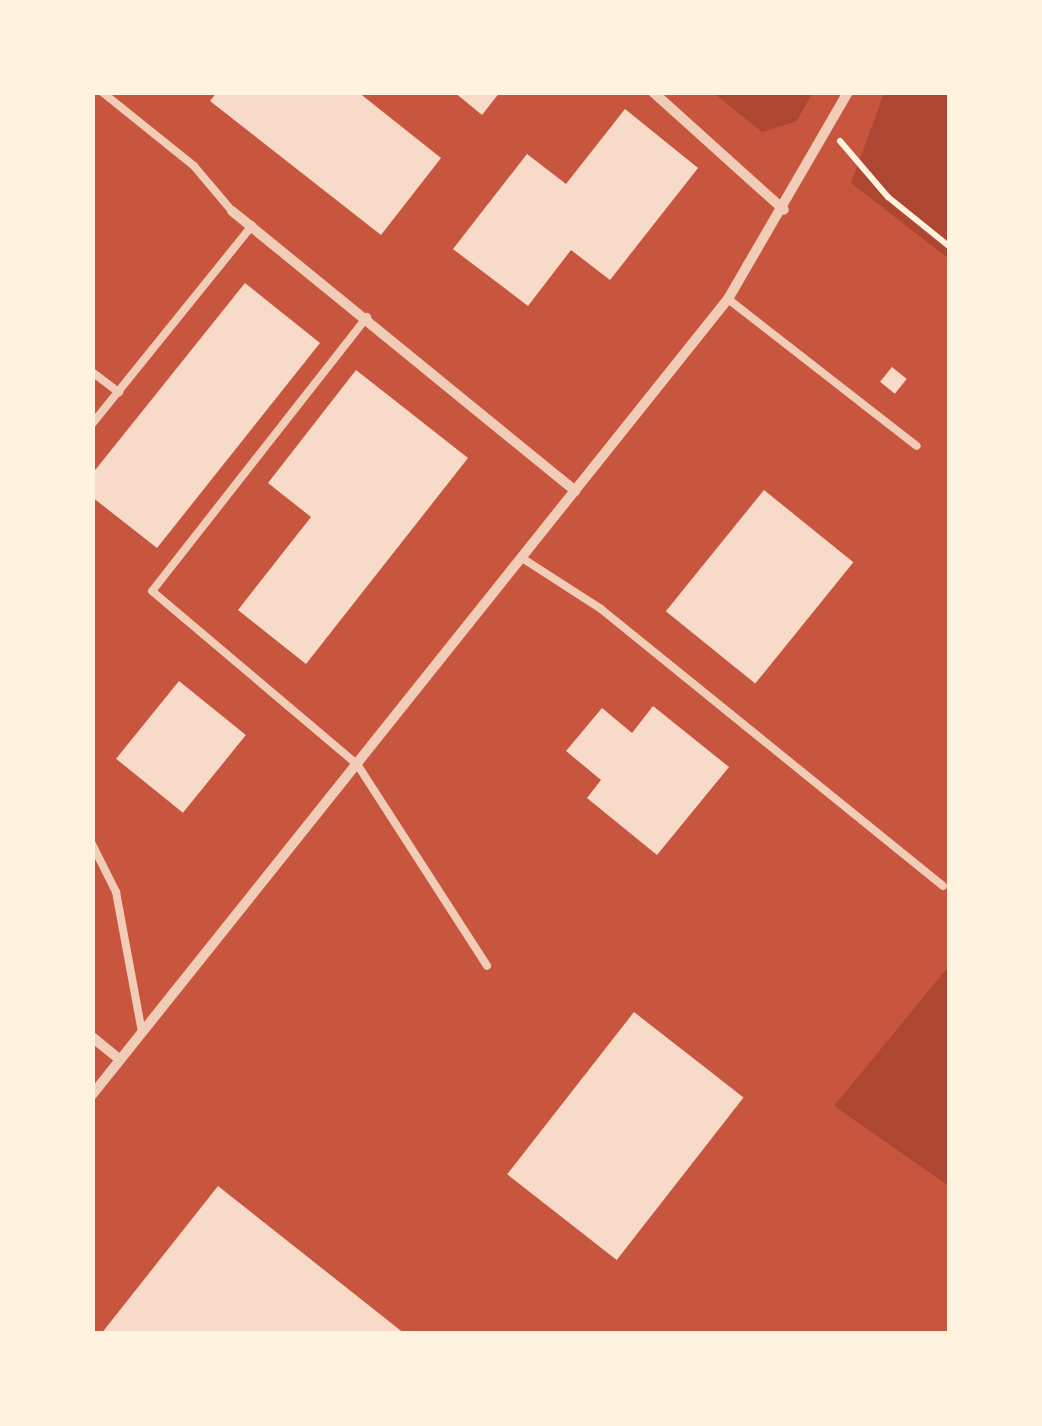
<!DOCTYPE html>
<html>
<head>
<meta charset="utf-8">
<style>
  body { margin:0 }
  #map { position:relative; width:1042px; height:1426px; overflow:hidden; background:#c8553d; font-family:Lato,sans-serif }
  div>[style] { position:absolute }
  .green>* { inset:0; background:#ae4732 }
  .building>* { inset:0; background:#f7dbc8; transform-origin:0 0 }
  .path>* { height:6px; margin:-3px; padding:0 3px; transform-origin:3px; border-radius:3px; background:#fff3e0 }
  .service>* { height:8px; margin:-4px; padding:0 4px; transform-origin:4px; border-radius:4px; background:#f1ccb7 }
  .minor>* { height:10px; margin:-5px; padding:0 5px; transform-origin:5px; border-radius:5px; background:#f1ccb7 }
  span { translate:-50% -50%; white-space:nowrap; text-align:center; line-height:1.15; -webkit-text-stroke:8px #fff3e0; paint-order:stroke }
  .frame { position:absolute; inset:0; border:95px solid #fff3e0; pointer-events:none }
</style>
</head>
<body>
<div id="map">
  <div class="green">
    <div style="clip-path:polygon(714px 93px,812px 93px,797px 121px,762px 132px)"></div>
    <div style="clip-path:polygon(884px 93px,949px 93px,949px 259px,851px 183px)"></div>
    <div style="clip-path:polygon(949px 966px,949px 1186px,834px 1106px)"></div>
  </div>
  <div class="building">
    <div style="clip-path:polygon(217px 92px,358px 92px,441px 158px,381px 235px,210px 101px)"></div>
    <div style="clip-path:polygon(454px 92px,500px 92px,482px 115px)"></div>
    <div style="clip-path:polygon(625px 109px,698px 168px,610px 280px,571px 250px,528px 306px,453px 249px,527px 154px,566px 184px)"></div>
    <div style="clip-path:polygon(245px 283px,320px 343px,157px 548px,92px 497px,92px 474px)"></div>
    <div style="left:892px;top:367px;width:19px;height:19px;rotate:39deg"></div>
    <div style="clip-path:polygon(356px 370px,468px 458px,306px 664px,238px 610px,311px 517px,268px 483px)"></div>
    <div style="left:764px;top:490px;width:115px;height:156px;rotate:39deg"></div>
    <div style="left:179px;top:681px;width:86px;height:100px;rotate:39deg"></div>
    <div style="clip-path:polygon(653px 706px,729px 767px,657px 855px,587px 798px,601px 780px,566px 751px,602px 708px,632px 733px)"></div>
    <div style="left:634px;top:1012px;width:139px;height:206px;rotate:38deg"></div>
    <div style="clip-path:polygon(218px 1186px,405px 1334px,101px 1334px)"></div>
  </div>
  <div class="path">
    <div style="left:840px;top:141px;width:74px;rotate:49.4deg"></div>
    <div style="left:888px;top:197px;width:80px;rotate:38.9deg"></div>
  </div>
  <div class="service">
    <div style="left:102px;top:92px;width:118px;rotate:38.8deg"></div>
    <div style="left:194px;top:166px;width:59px;rotate:49.8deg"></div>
    <div style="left:728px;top:299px;width:239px;rotate:37.9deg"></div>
    <div style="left:367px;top:317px;width:348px;rotate:128.1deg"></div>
    <div style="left:152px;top:591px;width:268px;rotate:40.2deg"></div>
    <div style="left:357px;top:764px;width:240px;rotate:57.2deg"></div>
    <div style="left:92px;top:372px;width:34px;rotate:37deg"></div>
    <div style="left:92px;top:424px;width:255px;rotate:-51.1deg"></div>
    <div style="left:522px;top:558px;width:94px;rotate:32.8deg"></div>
    <div style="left:601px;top:609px;width:440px;rotate:39deg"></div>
    <div style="left:92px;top:844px;width:54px;rotate:63.4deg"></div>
    <div style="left:116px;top:892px;width:142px;rotate:79.5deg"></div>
  </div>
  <div class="minor">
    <div style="left:653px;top:92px;width:176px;rotate:42deg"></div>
    <div style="left:232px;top:211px;width:443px;rotate:39.2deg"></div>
    <div style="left:92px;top:1037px;width:36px;rotate:39deg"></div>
    <div style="left:92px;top:1095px;width:1019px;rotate:-51.38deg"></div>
    <div style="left:728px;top:299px;width:239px;rotate:-59.9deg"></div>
  </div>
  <div class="frame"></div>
</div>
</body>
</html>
